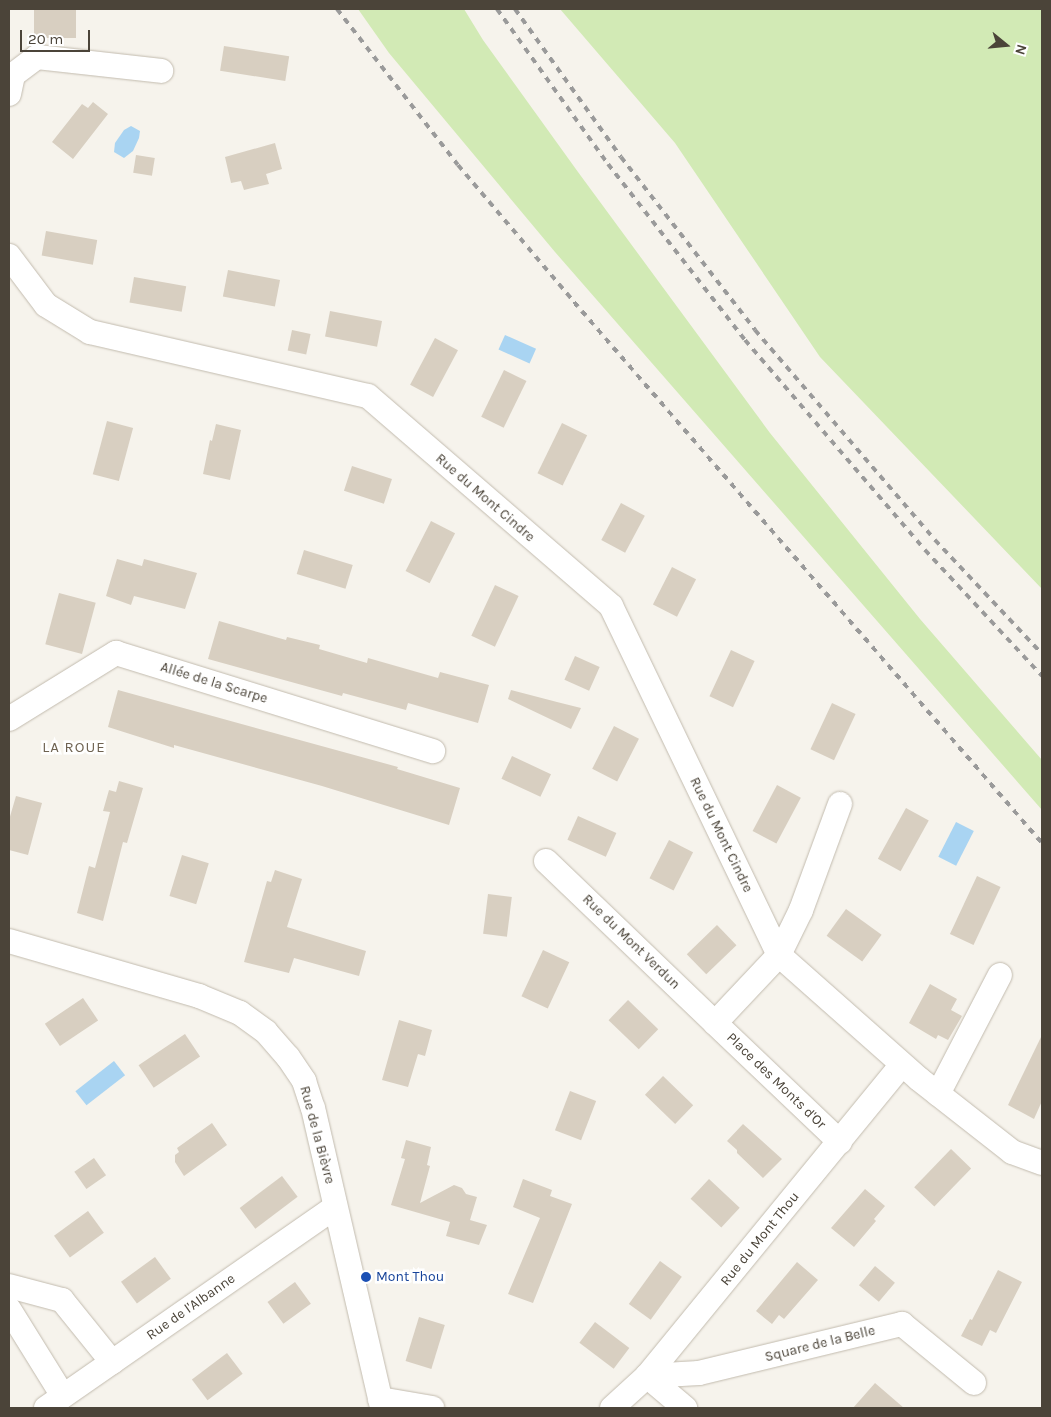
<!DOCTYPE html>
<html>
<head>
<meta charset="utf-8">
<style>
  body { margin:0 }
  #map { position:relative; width:1051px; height:1417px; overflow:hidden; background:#f6f3ec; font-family:Karla,sans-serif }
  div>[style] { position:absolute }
  .green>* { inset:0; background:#d2eab5 }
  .water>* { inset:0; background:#a9d4f2; transform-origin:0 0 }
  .building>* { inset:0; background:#d8cfc1; transform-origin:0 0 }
  .roads { filter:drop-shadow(0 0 1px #c2bbae) drop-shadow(0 0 1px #c2bbae) }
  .minor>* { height:24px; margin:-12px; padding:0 12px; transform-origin:12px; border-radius:12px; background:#fff }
  .rail>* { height:4px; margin-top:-2px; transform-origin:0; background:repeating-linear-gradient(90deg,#9a9a9a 0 6px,transparent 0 12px) }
  .dots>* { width:14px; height:14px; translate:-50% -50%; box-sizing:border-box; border:2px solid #fff; border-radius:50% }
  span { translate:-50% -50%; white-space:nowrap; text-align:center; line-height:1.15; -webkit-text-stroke:5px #fff; paint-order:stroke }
  .street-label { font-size:14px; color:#4b4439 }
  .transit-label { font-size:14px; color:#164399 }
  .left { translate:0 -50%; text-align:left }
  .neighbourhood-label { font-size:15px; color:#6e6250; letter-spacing:1px }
  .frame { position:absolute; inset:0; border:10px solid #4b4439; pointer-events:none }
  .north { position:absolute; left:981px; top:20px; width:50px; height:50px; -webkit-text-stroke:4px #fff; paint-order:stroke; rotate:107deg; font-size:14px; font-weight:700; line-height:20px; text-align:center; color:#4b4439 }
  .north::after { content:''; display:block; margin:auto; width:18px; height:22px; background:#4b4439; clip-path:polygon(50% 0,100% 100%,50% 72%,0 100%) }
  .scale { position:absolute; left:20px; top:30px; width:70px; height:22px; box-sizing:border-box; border:2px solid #4b4439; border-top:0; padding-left:6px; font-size:15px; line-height:18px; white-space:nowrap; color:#4b4439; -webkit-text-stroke:4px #fff; paint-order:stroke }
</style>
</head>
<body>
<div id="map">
  <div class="green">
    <div style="clip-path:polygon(358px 9px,464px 9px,483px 40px,578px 172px,770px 433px,920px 619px,1042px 760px,1042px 810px,555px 252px,389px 53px)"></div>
    <div style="clip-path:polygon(560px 9px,1042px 9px,1042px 589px,820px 357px,675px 143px)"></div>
  </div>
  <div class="water">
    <div style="clip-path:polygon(131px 126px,140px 131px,139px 138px,133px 151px,124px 158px,114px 152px,115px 143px,124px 130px)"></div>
    <div style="left:505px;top:335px;width:34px;height:16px;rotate:24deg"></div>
    <div style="left:956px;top:822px;width:20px;height:39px;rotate:27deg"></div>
    <div style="left:114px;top:1061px;width:18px;height:49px;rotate:52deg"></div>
  </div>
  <div class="building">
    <div style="left:34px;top:9px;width:42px;height:29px"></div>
    <div style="left:224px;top:46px;width:66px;height:25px;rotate:9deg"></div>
    <div style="clip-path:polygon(93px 102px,108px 114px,73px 159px,52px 142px,82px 104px,88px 108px)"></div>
    <div style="clip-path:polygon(275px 143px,282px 169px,266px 174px,269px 184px,244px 190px,241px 181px,231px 183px,225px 157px)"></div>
    <div style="left:136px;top:155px;width:19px;height:18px;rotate:9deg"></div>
    <div style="left:46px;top:231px;width:52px;height:25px;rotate:10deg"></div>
    <div style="left:228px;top:270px;width:53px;height:27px;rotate:11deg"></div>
    <div style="left:134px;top:277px;width:53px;height:26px;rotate:10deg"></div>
    <div style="left:330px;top:311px;width:53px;height:26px;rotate:11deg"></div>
    <div style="left:292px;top:330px;width:19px;height:21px;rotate:12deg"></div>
    <div style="left:435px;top:338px;width:26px;height:53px;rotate:28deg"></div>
    <div style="left:504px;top:370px;width:25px;height:52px;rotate:26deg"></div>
    <div style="left:107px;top:421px;width:27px;height:55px;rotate:15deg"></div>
    <div style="left:562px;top:423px;width:28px;height:56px;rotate:26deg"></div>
    <div style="clip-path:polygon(216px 424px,241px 430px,230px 480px,203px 474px,210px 440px,212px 441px)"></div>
    <div style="left:352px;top:466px;width:42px;height:26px;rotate:18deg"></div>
    <div style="left:621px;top:503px;width:27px;height:42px;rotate:28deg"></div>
    <div style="left:431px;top:521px;width:27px;height:56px;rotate:27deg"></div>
    <div style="left:304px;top:550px;width:51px;height:25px;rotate:17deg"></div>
    <div style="clip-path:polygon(117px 559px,142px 566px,144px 559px,197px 573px,185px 609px,134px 596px,131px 605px,106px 596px)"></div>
    <div style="left:672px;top:567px;width:27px;height:42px;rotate:27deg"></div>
    <div style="left:495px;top:585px;width:26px;height:56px;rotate:25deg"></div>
    <div style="left:59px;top:593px;width:38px;height:53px;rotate:15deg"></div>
    <div style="clip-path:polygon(219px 621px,286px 640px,287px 637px,320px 645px,319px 649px,367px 663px,368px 658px,438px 678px,440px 672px,489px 685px,478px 723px,408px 703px,406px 710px,343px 693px,342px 696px,208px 659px)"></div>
    <div style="left:731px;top:650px;width:26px;height:51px;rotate:25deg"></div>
    <div style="left:575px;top:656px;width:27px;height:26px;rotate:24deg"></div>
    <div style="clip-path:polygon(118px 690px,398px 767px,397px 769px,460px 788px,449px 825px,322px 786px,174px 745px,174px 748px,108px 727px)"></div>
    <div style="clip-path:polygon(511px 690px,557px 702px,581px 708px,571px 729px,508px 699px)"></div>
    <div style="left:832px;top:703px;width:26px;height:51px;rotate:25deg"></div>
    <div style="left:614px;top:726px;width:28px;height:48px;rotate:27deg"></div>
    <div style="left:512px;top:756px;width:43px;height:25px;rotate:25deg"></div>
    <div style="clip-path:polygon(119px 781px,143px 788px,127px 843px,123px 842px,103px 921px,77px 913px,89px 866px,95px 868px,110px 812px,103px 811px,109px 790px,116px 792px)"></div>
    <div style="left:777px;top:785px;width:27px;height:52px;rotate:28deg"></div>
    <div style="clip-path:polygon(16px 796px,42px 803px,28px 855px,9px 850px,9px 820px)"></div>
    <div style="left:906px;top:808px;width:26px;height:58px;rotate:29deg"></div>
    <div style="left:578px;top:816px;width:42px;height:26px;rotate:24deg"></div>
    <div style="left:669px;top:840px;width:27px;height:43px;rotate:27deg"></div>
    <div style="left:182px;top:855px;width:28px;height:43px;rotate:17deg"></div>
    <div style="clip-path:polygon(275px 870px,302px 879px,287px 927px,366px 951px,359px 976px,294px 958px,289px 973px,244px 962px,267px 881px,271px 882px)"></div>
    <div style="left:977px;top:876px;width:26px;height:64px;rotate:25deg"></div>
    <div style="left:488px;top:894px;width:24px;height:40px;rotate:7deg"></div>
    <div style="left:846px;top:909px;width:44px;height:33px;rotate:36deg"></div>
    <div style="left:717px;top:925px;width:28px;height:42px;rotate:46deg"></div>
    <div style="left:543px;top:950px;width:29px;height:51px;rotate:25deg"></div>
    <div style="clip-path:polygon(930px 984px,957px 999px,951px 1010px,962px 1016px,948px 1040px,938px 1035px,936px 1039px,909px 1023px)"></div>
    <div style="left:83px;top:998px;width:27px;height:46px;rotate:56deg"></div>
    <div style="left:628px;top:1000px;width:42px;height:28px;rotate:44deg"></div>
    <div style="clip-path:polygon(399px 1020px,432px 1030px,425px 1056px,418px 1054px,408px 1087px,382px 1080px)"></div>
    <div style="left:185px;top:1034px;width:27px;height:56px;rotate:56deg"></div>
    <div style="clip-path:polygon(1042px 1035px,1042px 1101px,1034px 1119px,1008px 1105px)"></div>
    <div style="left:663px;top:1076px;width:42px;height:26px;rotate:44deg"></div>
    <div style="left:570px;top:1091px;width:28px;height:42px;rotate:21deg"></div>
    <div style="clip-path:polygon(212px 1123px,227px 1145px,184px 1176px,175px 1162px,175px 1155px,179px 1152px,177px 1148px)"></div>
    <div style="clip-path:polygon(743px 1124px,782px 1159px,763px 1178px,737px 1153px,737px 1150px,727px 1141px)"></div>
    <div style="clip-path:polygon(406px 1140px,431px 1147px,427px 1165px,430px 1166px,420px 1203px,454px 1185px,462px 1188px,466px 1194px,477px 1197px,470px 1220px,487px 1225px,479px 1245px,446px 1236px,450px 1222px,391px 1205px,405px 1159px,401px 1158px)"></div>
    <div style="left:951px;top:1149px;width:28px;height:53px;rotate:44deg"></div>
    <div style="left:94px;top:1158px;width:21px;height:24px;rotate:55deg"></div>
    <div style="left:282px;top:1176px;width:26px;height:53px;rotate:53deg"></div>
    <div style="clip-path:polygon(523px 1179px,552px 1190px,550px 1196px,572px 1204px,533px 1303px,508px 1294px,540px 1218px,513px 1207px)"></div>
    <div style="left:709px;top:1179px;width:42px;height:27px;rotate:43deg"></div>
    <div style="clip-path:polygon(865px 1189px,885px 1206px,874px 1219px,876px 1221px,854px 1247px,831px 1228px)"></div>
    <div style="left:88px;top:1211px;width:27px;height:42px;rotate:54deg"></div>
    <div style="left:155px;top:1257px;width:27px;height:42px;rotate:54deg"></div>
    <div style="left:660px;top:1261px;width:27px;height:53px;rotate:36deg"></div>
    <div style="clip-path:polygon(797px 1262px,818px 1280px,784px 1319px,779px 1315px,772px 1324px,756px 1311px)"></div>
    <div style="left:875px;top:1266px;width:26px;height:25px;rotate:40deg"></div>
    <div style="clip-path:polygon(998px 1270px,1022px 1282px,996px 1333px,990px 1330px,982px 1346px,961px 1336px,970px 1319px,972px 1320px)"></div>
    <div style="left:295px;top:1282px;width:27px;height:34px;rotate:54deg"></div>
    <div style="left:419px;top:1317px;width:27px;height:46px;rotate:17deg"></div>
    <div style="left:595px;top:1322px;width:43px;height:26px;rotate:37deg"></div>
    <div style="left:227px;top:1353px;width:26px;height:44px;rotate:53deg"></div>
    <div style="clip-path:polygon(875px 1383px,904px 1408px,853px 1408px)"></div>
  </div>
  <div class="roads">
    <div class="minor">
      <div style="left:9px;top:94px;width:19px;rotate:-78deg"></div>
      <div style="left:13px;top:75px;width:30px;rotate:-37deg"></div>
      <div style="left:37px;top:57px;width:125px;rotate:6.4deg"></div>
      <div style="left:9px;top:256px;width:61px;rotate:52.9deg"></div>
      <div style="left:46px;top:305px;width:52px;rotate:31.5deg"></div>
      <div style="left:90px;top:332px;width:285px;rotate:13deg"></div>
      <div style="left:368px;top:396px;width:321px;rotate:40.8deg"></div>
      <div style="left:611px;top:606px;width:387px;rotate:64.3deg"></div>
      <div style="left:779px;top:955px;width:187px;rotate:41.5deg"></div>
      <div style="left:919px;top:1079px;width:118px;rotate:38.1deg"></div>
      <div style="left:1012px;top:1152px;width:32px;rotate:20deg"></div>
      <div style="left:9px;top:719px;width:126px;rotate:-31.7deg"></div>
      <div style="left:116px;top:653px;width:332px;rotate:17.2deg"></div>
      <div style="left:546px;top:861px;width:234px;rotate:43.8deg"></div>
      <div style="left:9px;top:941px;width:198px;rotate:16.1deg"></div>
      <div style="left:199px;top:996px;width:44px;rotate:22.5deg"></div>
      <div style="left:240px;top:1013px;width:32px;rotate:36deg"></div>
      <div style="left:266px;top:1032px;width:33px;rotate:49deg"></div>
      <div style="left:288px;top:1057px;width:29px;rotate:56deg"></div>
      <div style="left:304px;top:1081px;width:28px;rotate:72deg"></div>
      <div style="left:313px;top:1108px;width:308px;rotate:77deg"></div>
      <div style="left:938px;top:1094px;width:134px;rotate:-62.5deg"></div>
      <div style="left:840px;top:1142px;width:173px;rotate:-136.4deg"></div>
      <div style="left:715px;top:1023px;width:93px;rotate:-46.7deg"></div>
      <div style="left:779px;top:955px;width:50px;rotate:-63.9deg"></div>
      <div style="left:801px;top:910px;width:113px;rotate:-69.8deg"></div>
      <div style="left:9px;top:1286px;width:55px;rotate:14.8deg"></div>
      <div style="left:62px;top:1300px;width:80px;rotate:51.1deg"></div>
      <div style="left:9px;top:1309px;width:102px;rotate:58.2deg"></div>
      <div style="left:647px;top:1376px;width:52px;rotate:-3.3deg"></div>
      <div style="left:699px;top:1373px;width:209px;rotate:-13.6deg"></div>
      <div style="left:902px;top:1324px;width:93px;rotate:39.3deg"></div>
      <div style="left:647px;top:1376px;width:50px;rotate:40.1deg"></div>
      <div style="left:380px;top:1399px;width:53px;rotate:9.8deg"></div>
      <div style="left:46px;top:1408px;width:352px;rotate:-34.8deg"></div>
      <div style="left:612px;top:1408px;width:47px;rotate:-42.4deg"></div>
      <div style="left:647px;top:1376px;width:402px;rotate:-50.7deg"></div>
    </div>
  </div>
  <div class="rail">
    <div style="left:337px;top:9px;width:197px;rotate:52.2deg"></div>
    <div style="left:458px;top:165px;width:180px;rotate:49.7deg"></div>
    <div style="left:574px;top:302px;width:715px;rotate:49.14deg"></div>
    <div style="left:497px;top:9px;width:191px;rotate:54.4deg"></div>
    <div style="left:608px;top:164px;width:223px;rotate:52.1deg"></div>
    <div style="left:745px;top:340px;width:277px;rotate:49.4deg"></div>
    <div style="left:925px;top:550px;width:172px;rotate:47.1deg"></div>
    <div style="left:515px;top:9px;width:182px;rotate:54.4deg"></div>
    <div style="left:621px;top:157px;width:219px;rotate:52.2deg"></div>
    <div style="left:755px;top:330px;width:277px;rotate:49.4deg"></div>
    <div style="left:935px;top:540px;width:156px;rotate:46.8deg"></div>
  </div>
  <div class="dots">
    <div style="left:366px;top:1277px;background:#1a4fb4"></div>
  </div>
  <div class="street-label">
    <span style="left:485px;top:498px;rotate:41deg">Rue du Mont Cindre</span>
    <span style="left:214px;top:683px;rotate:17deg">Allée de la Scarpe</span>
    <span style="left:721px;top:835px;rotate:64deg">Rue du Mont Cindre</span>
    <span style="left:631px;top:942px;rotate:44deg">Rue du Mont Verdun</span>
    <span style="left:776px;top:1081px;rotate:44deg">Place des Monts d'Or</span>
    <span style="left:317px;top:1135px;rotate:75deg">Rue de la Bièvre</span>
    <span style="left:760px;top:1239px;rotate:-51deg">Rue du Mont Thou</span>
    <span style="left:191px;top:1307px;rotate:-35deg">Rue de l'Albanne</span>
    <span style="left:820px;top:1344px;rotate:-14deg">Square de la Belle</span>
  </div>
  <div class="transit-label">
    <span class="left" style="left:376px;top:1277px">Mont Thou</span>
  </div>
  <div class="neighbourhood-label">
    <span style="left:74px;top:748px">LA ROUE</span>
  </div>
  <div class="frame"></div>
  <div class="north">N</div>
  <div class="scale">20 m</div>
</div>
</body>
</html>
